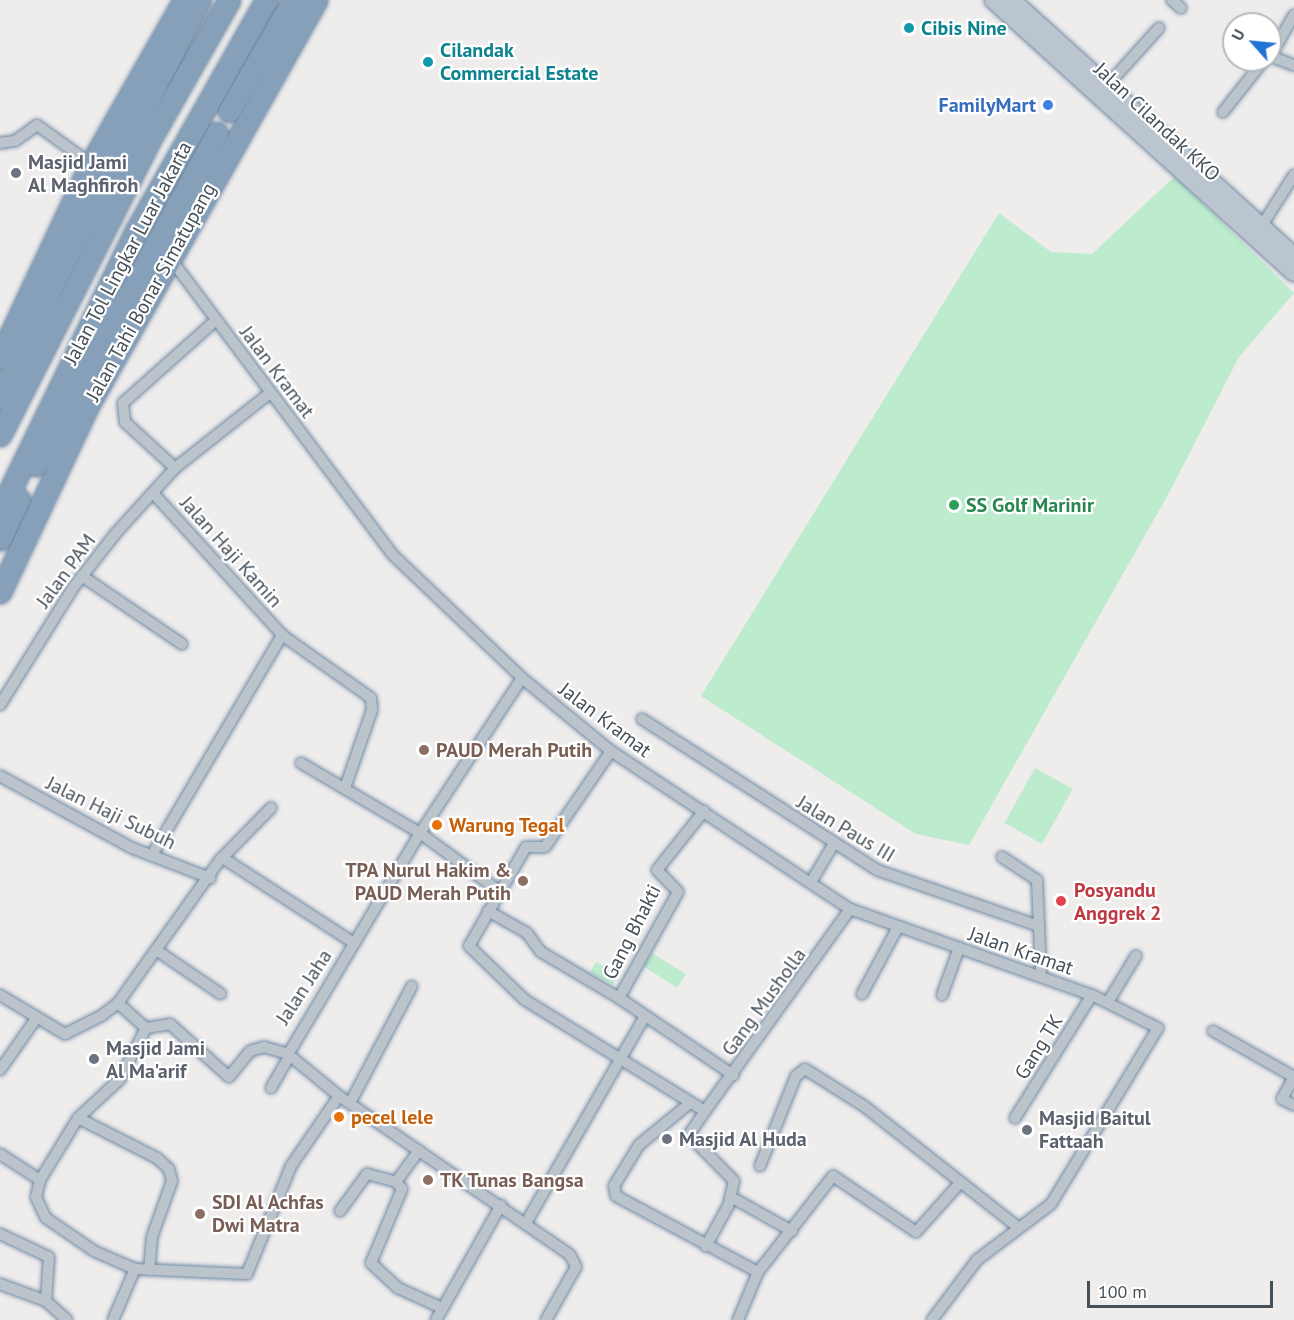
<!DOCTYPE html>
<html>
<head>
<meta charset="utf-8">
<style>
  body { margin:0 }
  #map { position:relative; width:1294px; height:1320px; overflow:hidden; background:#efecec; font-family:"PT Sans",sans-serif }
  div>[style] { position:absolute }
  .green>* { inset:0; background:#bcebcd; transform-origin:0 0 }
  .roads { filter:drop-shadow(0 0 2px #718ba5) drop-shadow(0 0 2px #718ba5) }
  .street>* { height:10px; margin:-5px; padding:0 5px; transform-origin:5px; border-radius:5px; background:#bbc4cb }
  .secondary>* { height:16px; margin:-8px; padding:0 8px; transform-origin:8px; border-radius:8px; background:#bbc5d0 }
  .highway>* { height:21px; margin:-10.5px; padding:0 10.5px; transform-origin:10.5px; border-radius:10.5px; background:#86a0b9 }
  .dots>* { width:16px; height:16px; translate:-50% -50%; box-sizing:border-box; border:3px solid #fff; border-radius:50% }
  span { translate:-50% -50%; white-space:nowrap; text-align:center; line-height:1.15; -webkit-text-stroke:4.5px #fff; paint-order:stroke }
  .culture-label { font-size:20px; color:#0d838f; font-weight:700 }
  .left { translate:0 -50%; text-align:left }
  .shop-label { font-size:20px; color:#366cbe; font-weight:700 }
  .right { translate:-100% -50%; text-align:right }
  .street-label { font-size:20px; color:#465059 }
  .worship-label { font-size:20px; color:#5b616d; font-weight:700 }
  .leisure-label { font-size:20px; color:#27864d; font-weight:700 }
  .education-label { font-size:20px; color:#785e54; font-weight:700 }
  .food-label { font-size:20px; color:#c56008; font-weight:700 }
  .health-label { font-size:20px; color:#be3a42; font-weight:700 }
  .north { position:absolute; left:1222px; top:12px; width:60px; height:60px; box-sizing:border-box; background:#fff; border:2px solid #b5b9bd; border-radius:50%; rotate:297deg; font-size:16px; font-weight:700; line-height:24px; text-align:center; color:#465059 }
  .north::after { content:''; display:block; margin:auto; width:21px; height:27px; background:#2273d3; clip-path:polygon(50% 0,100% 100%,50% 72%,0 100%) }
  .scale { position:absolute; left:1087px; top:1281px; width:186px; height:27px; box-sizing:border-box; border:3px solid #465059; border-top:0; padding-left:8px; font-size:18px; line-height:21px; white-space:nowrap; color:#465059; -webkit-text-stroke:4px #fff; paint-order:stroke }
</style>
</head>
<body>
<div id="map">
  <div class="green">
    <div style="clip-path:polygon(1175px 176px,1294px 293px,1239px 357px,1169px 493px,969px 845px,916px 834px,701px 696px,999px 213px,1051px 252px,1092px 254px)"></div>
    <div style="left:1035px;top:768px;width:43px;height:63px;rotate:29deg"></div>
    <div style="left:652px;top:953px;width:40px;height:16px;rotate:32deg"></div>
    <div style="left:596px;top:962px;width:26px;height:12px;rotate:29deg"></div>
  </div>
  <div class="roads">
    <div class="street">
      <div style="left:1172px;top:0;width:12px;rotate:42deg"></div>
      <div style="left:1271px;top:55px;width:46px;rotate:-60.1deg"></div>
      <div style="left:1270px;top:56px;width:26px;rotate:21deg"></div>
      <div style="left:1104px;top:89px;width:82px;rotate:-48deg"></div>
      <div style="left:1223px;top:112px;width:66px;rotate:-51.7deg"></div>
      <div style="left:0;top:143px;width:15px;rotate:-8deg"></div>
      <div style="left:15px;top:141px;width:27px;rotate:-36deg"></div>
      <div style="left:37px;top:125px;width:67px;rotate:35.8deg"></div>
      <div style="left:1259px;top:230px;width:65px;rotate:-57.5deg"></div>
      <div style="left:170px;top:258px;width:371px;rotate:53.1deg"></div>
      <div style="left:393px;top:555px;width:178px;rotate:43.6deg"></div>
      <div style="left:522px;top:678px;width:115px;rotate:39.4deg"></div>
      <div style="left:611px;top:751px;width:287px;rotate:33.5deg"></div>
      <div style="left:850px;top:909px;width:257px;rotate:19.6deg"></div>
      <div style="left:1092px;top:995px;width:74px;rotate:26.6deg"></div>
      <div style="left:1158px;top:1028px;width:206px;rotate:121.3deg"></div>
      <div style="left:1051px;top:1204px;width:93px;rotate:142.9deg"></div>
      <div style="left:977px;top:1260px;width:75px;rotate:126.9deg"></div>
      <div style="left:175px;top:468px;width:68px;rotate:-137.4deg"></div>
      <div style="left:125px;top:422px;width:19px;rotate:-96deg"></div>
      <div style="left:123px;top:403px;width:125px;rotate:-41.7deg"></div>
      <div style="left:153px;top:493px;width:192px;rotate:47.7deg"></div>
      <div style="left:282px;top:635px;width:109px;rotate:35.3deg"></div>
      <div style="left:371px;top:698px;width:12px;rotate:85deg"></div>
      <div style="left:372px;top:710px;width:83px;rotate:109.1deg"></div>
      <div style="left:82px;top:576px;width:121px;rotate:34.2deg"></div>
      <div style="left:522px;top:678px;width:186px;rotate:123.3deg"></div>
      <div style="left:420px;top:833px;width:257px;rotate:120.8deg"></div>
      <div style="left:288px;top:1054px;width:66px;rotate:39.5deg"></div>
      <div style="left:339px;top:1096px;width:280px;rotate:34.5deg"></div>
      <div style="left:570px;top:1255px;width:13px;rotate:63deg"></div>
      <div style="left:576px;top:1267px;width:61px;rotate:119.5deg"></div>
      <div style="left:0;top:705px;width:138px;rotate:-58deg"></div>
      <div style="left:73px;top:588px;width:70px;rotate:-52deg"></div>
      <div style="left:116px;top:533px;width:88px;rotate:-47.8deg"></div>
      <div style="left:175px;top:468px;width:121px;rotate:-38.3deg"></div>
      <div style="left:642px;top:719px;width:279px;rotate:32.7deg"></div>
      <div style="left:877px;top:870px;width:171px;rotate:19.1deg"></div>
      <div style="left:1039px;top:926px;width:50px;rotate:87.7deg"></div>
      <div style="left:611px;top:751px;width:116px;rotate:124.5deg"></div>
      <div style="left:545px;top:847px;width:19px;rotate:180deg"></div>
      <div style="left:526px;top:847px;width:114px;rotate:119.9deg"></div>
      <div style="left:469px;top:946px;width:78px;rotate:44deg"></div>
      <div style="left:525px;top:1000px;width:211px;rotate:31.7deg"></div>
      <div style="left:705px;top:1111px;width:249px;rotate:-54.3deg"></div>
      <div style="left:301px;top:763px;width:138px;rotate:30.5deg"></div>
      <div style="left:420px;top:833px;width:98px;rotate:36.3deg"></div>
      <div style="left:0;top:776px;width:150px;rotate:28.6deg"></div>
      <div style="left:132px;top:848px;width:84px;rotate:21deg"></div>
      <div style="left:704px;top:811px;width:75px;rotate:128.5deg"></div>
      <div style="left:657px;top:870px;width:30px;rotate:46deg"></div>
      <div style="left:678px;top:892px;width:121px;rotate:119.1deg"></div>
      <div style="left:619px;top:998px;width:138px;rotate:34deg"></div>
      <div style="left:152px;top:855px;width:256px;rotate:-59.4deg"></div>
      <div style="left:1002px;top:857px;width:42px;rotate:33.3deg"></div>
      <div style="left:1037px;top:880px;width:46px;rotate:87.5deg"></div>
      <div style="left:226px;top:860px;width:153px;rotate:33deg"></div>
      <div style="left:811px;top:882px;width:43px;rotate:-59.3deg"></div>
      <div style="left:488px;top:911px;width:45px;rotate:29.4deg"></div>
      <div style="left:527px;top:933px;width:24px;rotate:54deg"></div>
      <div style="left:541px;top:952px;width:91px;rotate:30.5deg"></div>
      <div style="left:156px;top:950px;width:78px;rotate:34.1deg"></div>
      <div style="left:862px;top:994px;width:76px;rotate:-61.8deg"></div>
      <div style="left:0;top:995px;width:76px;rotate:31deg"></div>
      <div style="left:65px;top:1034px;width:40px;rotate:-26.6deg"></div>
      <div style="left:101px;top:1016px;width:21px;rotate:-37deg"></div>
      <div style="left:118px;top:1003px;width:176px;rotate:-54.5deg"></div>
      <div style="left:220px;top:860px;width:73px;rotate:-45.6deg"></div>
      <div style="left:942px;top:995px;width:50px;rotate:-70.1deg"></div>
      <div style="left:1108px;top:1002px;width:54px;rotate:-58.7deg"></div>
      <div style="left:118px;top:1003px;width:38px;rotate:42deg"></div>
      <div style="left:146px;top:1028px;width:57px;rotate:117deg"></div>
      <div style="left:120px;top:1079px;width:57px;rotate:137.1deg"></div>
      <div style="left:78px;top:1118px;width:73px;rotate:121.5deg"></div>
      <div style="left:40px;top:1180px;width:17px;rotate:103deg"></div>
      <div style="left:36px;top:1197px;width:23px;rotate:65deg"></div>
      <div style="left:46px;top:1218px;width:58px;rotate:34.5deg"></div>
      <div style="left:94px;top:1251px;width:45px;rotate:23.7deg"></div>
      <div style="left:135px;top:1269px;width:112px;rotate:2.6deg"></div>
      <div style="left:247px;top:1274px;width:117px;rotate:-67.8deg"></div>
      <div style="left:291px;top:1166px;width:85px;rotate:-55.6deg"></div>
      <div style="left:146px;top:1028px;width:24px;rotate:-9deg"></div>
      <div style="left:170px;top:1024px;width:79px;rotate:41.9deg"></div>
      <div style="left:229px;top:1077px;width:33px;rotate:-51deg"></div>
      <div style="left:250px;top:1051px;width:15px;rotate:-16deg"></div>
      <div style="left:264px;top:1047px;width:25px;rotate:16deg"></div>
      <div style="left:1213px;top:1031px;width:93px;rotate:29.6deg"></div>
      <div style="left:0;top:1070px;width:61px;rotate:-55deg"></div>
      <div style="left:1294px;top:1077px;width:25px;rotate:119deg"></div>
      <div style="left:1282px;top:1099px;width:13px;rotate:27deg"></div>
      <div style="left:271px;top:1088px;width:36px;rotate:-60deg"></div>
      <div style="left:350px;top:1103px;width:132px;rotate:-62.1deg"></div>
      <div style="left:690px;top:1103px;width:66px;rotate:140.5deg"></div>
      <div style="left:639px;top:1145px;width:48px;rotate:121.4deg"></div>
      <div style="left:614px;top:1186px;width:10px;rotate:79deg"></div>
      <div style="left:616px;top:1196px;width:161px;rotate:28.2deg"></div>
      <div style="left:758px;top:1272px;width:122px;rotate:-52deg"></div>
      <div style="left:833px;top:1176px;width:100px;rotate:34deg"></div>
      <div style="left:916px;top:1232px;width:64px;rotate:-48.1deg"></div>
      <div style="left:705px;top:1111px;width:29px;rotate:124deg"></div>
      <div style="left:689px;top:1135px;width:64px;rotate:45.6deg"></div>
      <div style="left:734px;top:1181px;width:26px;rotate:103deg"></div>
      <div style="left:728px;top:1206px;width:46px;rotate:118.8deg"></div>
      <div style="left:78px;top:1118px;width:89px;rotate:26.9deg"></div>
      <div style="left:157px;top:1158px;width:16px;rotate:43deg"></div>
      <div style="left:169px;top:1169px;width:12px;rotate:76deg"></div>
      <div style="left:172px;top:1181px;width:59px;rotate:109.7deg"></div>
      <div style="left:152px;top:1237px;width:33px;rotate:95deg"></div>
      <div style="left:1015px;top:1118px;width:145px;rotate:-58deg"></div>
      <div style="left:0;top:1154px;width:48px;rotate:33deg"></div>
      <div style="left:760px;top:1166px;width:97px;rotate:-68.2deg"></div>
      <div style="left:796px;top:1076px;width:11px;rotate:-38deg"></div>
      <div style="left:805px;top:1069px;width:70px;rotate:32.1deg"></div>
      <div style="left:864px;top:1106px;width:197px;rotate:38.2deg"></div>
      <div style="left:396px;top:1182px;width:9px;rotate:49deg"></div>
      <div style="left:402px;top:1189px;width:80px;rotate:112.7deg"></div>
      <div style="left:371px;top:1263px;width:37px;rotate:43deg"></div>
      <div style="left:398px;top:1288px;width:48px;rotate:24.4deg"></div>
      <div style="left:731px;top:1197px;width:70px;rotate:29.1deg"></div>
      <div style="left:340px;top:1211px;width:46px;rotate:-53.9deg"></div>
      <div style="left:367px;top:1174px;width:30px;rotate:15deg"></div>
      <div style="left:396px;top:1182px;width:39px;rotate:-54deg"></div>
      <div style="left:526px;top:1223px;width:239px;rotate:-60.1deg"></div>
      <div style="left:0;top:1234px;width:54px;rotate:25.1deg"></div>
      <div style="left:49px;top:1257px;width:44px;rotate:93.9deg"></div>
      <div style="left:0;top:1284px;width:49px;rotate:20.3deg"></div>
      <div style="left:46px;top:1301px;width:28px;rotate:42deg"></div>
      <div style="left:113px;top:1320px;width:56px;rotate:-66.7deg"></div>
      <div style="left:436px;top:1320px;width:132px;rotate:-60.5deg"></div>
      <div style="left:738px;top:1320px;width:52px;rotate:-67.4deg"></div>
    </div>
    <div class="secondary">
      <div style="left:993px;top:0;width:406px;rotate:42.2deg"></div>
      <div style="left:1012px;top:0;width:381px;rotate:42.2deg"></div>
    </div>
    <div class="highway">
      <div style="left:229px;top:111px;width:128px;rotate:-60deg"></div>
      <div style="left:0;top:357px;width:213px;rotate:-64.8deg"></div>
      <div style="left:91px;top:164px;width:189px;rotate:-60.4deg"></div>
      <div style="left:0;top:398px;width:127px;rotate:-65.3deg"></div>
      <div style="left:53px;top:283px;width:319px;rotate:-62.6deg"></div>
      <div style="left:0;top:435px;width:340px;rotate:-63.1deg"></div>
      <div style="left:154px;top:132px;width:152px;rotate:-60.4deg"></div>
      <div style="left:36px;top:465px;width:378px;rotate:-61.4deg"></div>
      <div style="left:0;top:511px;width:311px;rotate:-64.1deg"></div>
      <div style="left:136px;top:231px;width:265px;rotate:-60.6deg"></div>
      <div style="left:0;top:539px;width:44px;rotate:-64.6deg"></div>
      <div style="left:0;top:592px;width:207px;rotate:-64.8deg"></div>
      <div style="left:88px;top:405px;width:465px;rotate:-60.6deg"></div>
    </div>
  </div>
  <div class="dots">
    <div style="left:909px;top:28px;background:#0f9aa8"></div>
    <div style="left:428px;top:62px;background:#0f9aa8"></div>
    <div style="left:1048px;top:105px;background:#3f7fe0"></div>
    <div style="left:16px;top:173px;background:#6b7280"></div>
    <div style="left:954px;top:505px;background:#2e9e5b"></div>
    <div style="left:424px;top:750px;background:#8d6e63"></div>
    <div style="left:437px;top:825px;background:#e8710a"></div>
    <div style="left:523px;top:881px;background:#8d6e63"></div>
    <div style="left:1061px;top:901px;background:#e0444e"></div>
    <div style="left:94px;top:1059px;background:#6b7280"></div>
    <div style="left:339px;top:1117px;background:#e8710a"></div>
    <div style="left:1027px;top:1130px;background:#6b7280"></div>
    <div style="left:667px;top:1139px;background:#6b7280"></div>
    <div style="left:428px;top:1180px;background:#8d6e63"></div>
    <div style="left:200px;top:1214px;background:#8d6e63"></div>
  </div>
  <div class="culture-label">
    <span class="left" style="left:921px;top:28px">Cibis Nine</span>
    <span class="left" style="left:440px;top:62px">Cilandak<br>Commercial Estate</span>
  </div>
  <div class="shop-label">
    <span class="right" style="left:1036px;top:105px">FamilyMart</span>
  </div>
  <div class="street-label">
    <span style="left:1157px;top:122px;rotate:43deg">Jalan Cilandak KKO</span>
    <span style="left:128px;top:253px;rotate:-62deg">Jalan Tol Lingkar Luar Jakarta</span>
    <span style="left:151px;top:292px;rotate:-61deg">Jalan Tahi Bonar Simatupang</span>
    <span style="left:277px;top:372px;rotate:53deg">Jalan Kramat</span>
    <span style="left:231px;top:552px;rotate:48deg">Jalan Haji Kamin</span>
    <span style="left:66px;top:571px;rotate:-54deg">Jalan PAM</span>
    <span style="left:605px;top:720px;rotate:37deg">Jalan Kramat</span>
    <span style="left:111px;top:813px;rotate:26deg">Jalan Haji Subuh</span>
    <span style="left:846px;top:829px;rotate:31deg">Jalan Paus III</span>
    <span style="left:632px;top:932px;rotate:-63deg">Gang Bhakti</span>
    <span style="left:1021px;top:951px;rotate:19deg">Jalan Kramat</span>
    <span style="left:304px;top:987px;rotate:-57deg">Jalan Jaha</span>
    <span style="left:764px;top:1002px;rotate:-54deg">Gang Musholla</span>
    <span style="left:1039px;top:1047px;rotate:-58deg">Gang TK</span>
  </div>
  <div class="worship-label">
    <span class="left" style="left:28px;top:174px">Masjid Jami<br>Al Maghfiroh</span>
    <span class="left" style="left:106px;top:1060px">Masjid Jami<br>Al Ma'arif</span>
    <span class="left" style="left:1039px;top:1130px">Masjid Baitul<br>Fattaah</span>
    <span class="left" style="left:679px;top:1139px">Masjid Al Huda</span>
  </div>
  <div class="leisure-label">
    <span class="left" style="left:966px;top:505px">SS Golf Marinir</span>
  </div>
  <div class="education-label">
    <span class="left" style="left:436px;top:750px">PAUD Merah Putih</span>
    <span class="right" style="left:511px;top:882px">TPA Nurul Hakim &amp;<br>PAUD Merah Putih</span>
    <span class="left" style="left:440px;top:1180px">TK Tunas Bangsa</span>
    <span class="left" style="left:212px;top:1214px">SDI Al Achfas<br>Dwi Matra</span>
  </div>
  <div class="food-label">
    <span class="left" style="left:449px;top:825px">Warung Tegal</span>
    <span class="left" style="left:351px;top:1117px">pecel lele</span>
  </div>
  <div class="health-label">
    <span class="left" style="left:1074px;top:902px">Posyandu<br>Anggrek 2</span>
  </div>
  <div class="north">U</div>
  <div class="scale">100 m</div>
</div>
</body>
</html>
